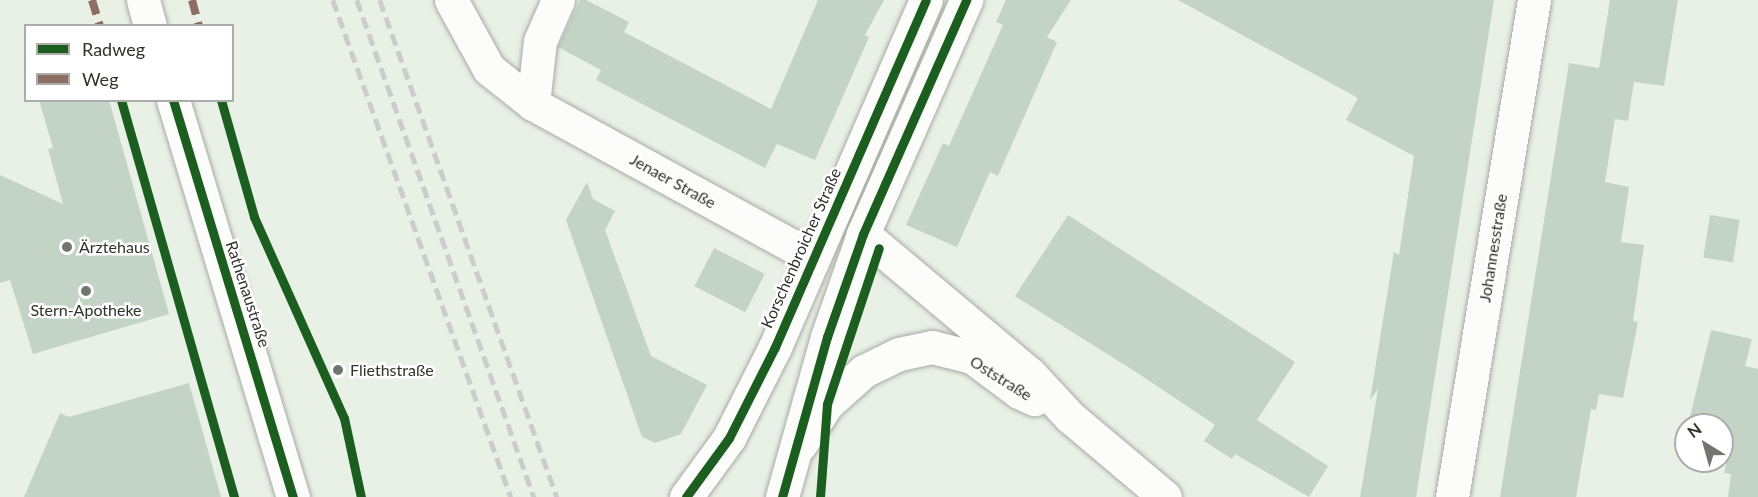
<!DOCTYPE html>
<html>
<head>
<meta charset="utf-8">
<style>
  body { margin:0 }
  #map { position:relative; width:1758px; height:497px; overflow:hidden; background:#e9f0e5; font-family:Lato,sans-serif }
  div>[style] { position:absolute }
  .building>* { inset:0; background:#c3d4c6; transform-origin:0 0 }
  .roads { filter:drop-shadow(0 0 2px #a6aba4) drop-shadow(0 0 2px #a6aba4) }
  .street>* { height:33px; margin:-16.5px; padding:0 16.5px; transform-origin:16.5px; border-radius:16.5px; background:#fcfdfb }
  .primary>* { height:33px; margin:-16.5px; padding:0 16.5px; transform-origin:16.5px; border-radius:16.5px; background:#fcfdfb }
  .rail>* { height:4.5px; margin-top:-2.25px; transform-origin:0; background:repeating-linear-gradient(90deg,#cbcdca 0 12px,transparent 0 18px) }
  .quiet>* { height:8px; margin-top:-4px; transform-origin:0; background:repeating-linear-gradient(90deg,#8d6e63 0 15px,transparent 0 23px) }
  .cycleway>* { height:9px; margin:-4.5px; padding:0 4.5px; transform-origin:4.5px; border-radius:4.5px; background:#1b5e20 }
  .dots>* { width:16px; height:16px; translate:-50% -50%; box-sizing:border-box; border:3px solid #fff; border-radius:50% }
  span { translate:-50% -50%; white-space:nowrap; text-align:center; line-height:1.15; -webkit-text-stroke:5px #fff; paint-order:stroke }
  .street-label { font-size:16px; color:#2f332c }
  .poi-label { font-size:16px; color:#2f332c }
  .left { translate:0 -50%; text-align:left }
  .legend { position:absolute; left:24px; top:24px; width:210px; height:78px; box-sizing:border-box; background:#fff; border:2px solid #acadab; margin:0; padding:8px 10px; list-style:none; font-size:18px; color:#2f332c }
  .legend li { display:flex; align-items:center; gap:12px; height:30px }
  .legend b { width:30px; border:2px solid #acadab }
  .north { position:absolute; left:1674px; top:413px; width:60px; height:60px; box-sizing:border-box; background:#fff; border:2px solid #acadab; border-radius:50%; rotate:323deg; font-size:16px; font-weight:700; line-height:24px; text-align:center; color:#2f332c }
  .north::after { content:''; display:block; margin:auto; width:21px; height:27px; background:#70756d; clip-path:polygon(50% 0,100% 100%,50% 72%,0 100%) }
</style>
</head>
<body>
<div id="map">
  <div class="building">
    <div style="clip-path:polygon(580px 0,586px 0,629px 22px,624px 32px,771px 109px,818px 0,884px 0,865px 35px,869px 37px,815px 160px,777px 144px,765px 168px,596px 80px,601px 70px,558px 47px)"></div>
    <div style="clip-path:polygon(1006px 0,1071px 0,1047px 37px,1057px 42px,998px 176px,990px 172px,957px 247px,906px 225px,943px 143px,949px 146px,1003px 25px,996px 22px)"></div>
    <div style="clip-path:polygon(1178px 0,1494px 0,1416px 497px,1360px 497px,1378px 389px,1370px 400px,1394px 252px,1399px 255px,1414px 156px,1346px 120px,1358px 98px)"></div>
    <div style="clip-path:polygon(1610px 0,1678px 0,1664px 86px,1634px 82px,1628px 121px,1615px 119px,1605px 182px,1629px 187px,1621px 242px,1644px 245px,1633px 321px,1638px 322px,1623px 398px,1599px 394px,1596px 410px,1591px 409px,1576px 497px,1500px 497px,1569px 63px,1599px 68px)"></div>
    <div style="clip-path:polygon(39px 100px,109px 100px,169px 314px,33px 354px,10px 280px,0 283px,0 175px,63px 204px,48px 149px,53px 148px)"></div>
    <div style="clip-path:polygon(587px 182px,593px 199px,615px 211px,605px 230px,651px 356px,707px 385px,681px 434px,655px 443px,642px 437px,566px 220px)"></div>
    <div style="clip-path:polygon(1068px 215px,1295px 362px,1257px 420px,1328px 466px,1309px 497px,1235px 454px,1232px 459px,1204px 441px,1215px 425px,1139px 374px,1015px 296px)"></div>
    <div style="left:1710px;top:215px;width:30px;height:43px;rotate:9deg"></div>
    <div style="left:714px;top:248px;width:57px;height:43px;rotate:27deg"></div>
    <div style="clip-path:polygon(1711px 330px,1752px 339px,1745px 366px,1758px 369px,1758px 497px,1728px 497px,1731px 474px,1724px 473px,1729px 451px,1722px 449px,1722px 425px,1688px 425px)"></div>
    <div style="clip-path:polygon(189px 383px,221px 497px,24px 497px,60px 413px,69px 417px)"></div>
  </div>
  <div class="roads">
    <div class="street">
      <div style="left:451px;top:0;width:79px;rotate:61.2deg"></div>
      <div style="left:489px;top:69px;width:56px;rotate:38.5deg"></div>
      <div style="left:533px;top:104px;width:319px;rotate:28.7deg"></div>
      <div style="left:533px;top:104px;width:63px;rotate:-83.7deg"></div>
      <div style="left:540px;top:41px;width:45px;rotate:-66.3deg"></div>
      <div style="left:863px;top:234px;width:218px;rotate:40deg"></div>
      <div style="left:1030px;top:374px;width:59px;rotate:47.1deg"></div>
      <div style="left:1070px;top:417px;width:124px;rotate:40.1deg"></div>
      <div style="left:800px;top:445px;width:49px;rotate:-56.6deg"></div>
      <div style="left:827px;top:404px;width:50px;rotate:-41.7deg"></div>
      <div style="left:864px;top:371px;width:39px;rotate:-26deg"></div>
      <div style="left:899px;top:354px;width:34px;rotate:-12deg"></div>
      <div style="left:932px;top:347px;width:41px;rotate:14deg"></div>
      <div style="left:972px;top:357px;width:59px;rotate:36.7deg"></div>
      <div style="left:1019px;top:392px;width:17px;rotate:25deg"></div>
      <div style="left:1452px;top:497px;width:504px;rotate:-80.63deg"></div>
    </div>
    <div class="primary">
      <div style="left:143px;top:0;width:27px;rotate:75deg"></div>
      <div style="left:173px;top:100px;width:415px;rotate:73.2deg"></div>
      <div style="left:686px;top:497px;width:73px;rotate:-53.9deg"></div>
      <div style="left:729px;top:438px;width:102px;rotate:-63.2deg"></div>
      <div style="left:775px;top:347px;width:378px;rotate:-66.5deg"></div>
      <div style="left:782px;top:497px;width:166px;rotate:-74.3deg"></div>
      <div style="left:827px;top:337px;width:109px;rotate:-70.7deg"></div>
      <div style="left:863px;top:234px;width:256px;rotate:-66.2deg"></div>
    </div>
  </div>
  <div class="rail">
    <div style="left:333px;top:0;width:528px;rotate:70.3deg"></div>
    <div style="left:357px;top:0;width:528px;rotate:70.4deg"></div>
    <div style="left:380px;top:0;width:528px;rotate:70.4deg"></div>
  </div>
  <div class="quiet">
    <div style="left:92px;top:0;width:27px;rotate:73deg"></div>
    <div style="left:192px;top:0;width:27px;rotate:75deg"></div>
  </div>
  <div class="cycleway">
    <div style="left:121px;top:100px;width:413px;rotate:74.1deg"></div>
    <div style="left:173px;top:100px;width:415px;rotate:73.2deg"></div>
    <div style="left:221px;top:100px;width:122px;rotate:74.2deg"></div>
    <div style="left:254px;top:217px;width:220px;rotate:65.9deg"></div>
    <div style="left:344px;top:418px;width:81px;rotate:77.9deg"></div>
    <div style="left:686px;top:497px;width:73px;rotate:-53.9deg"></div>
    <div style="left:729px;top:438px;width:102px;rotate:-63.2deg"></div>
    <div style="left:775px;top:347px;width:378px;rotate:-66.5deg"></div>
    <div style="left:782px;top:497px;width:166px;rotate:-74.3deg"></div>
    <div style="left:827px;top:337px;width:109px;rotate:-70.7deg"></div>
    <div style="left:863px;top:234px;width:256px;rotate:-66.2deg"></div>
    <div style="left:820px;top:497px;width:93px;rotate:-85.7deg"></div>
    <div style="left:827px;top:404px;width:164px;rotate:-71.6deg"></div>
  </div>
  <div class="dots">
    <div style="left:67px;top:247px;background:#70756d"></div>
    <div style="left:86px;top:291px;background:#70756d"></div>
    <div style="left:338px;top:370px;background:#70756d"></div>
  </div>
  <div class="street-label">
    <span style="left:673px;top:181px;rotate:29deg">Jenaer Straße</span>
    <span style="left:801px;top:248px;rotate:-66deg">Korschenbroicher Straße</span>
    <span style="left:1493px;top:248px;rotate:-81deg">Johannesstraße</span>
    <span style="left:248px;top:294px;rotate:72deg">Rathenaustraße</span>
    <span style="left:1001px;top:378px;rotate:32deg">Oststraße</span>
  </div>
  <div class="poi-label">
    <span class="left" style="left:79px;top:247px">Ärztehaus</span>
    <span style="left:86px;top:310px">Stern-Apotheke</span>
    <span class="left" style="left:350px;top:370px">Fliethstraße</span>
  </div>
  <ul class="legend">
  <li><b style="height:8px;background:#1b5e20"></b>Radweg</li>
  <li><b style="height:8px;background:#8d6e63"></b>Weg</li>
  </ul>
  <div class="north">N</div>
</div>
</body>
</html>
